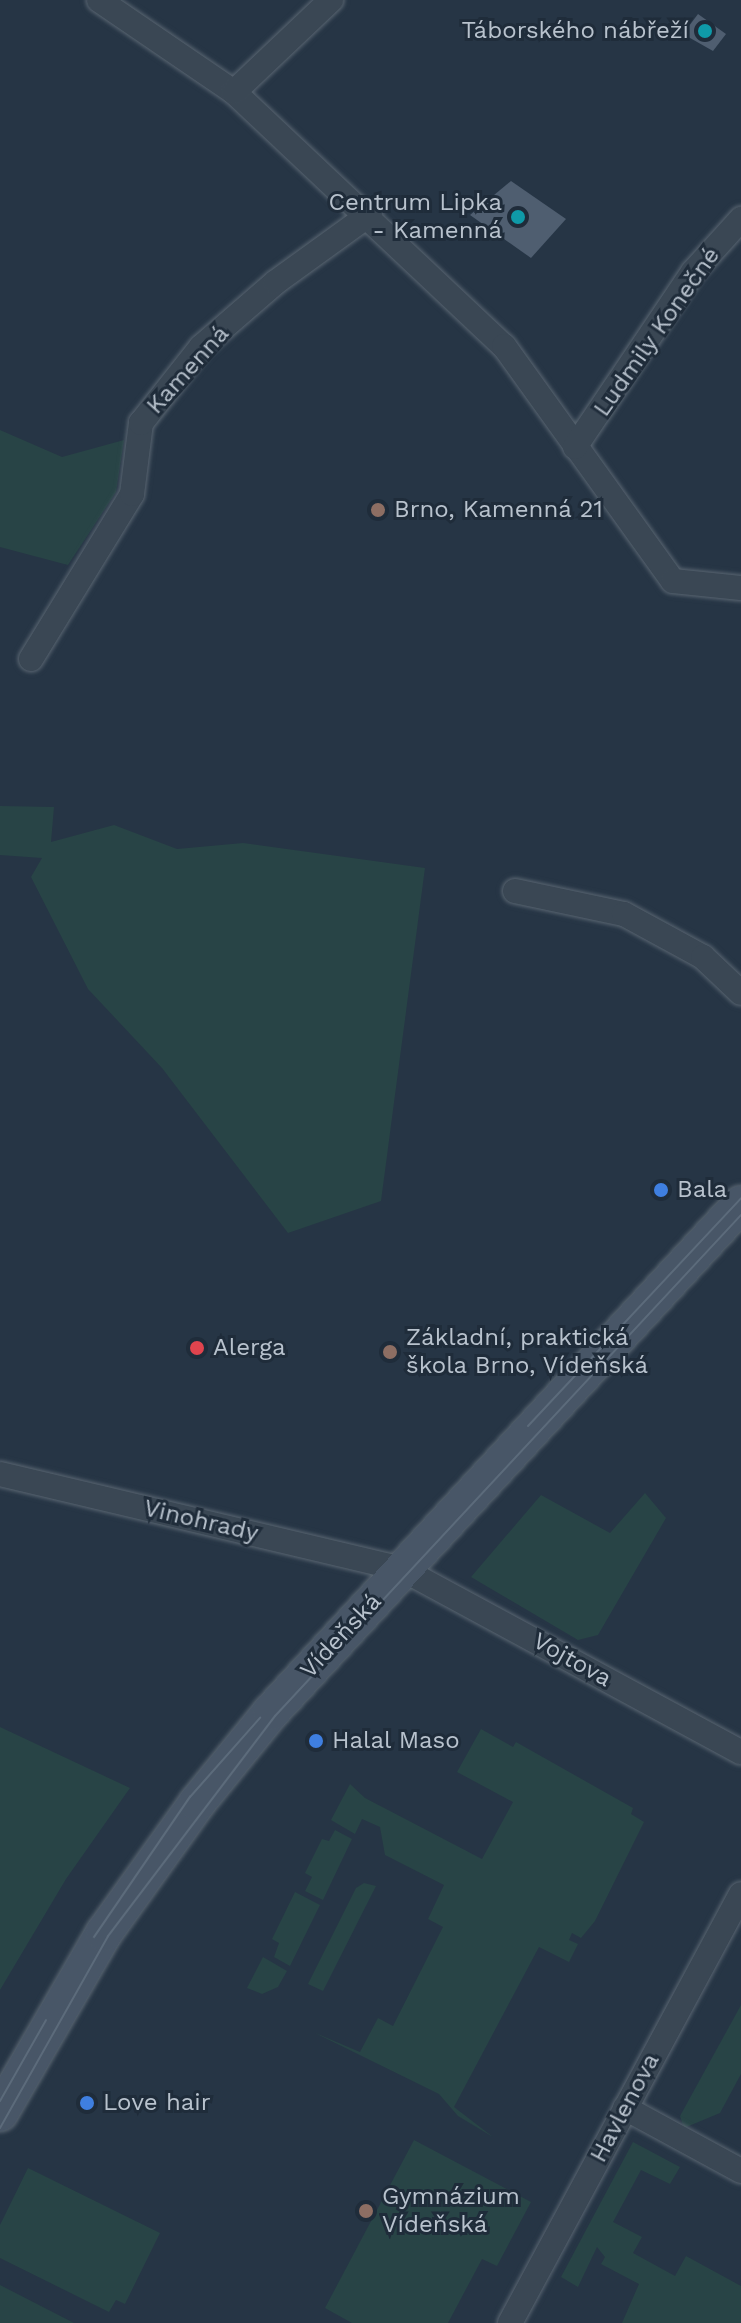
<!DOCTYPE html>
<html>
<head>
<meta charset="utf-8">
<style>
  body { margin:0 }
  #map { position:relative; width:741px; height:2323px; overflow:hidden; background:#263545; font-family:"Work Sans",sans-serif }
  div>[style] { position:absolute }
  .green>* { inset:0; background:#284446 }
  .building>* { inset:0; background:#4f5e70 }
  .roads { filter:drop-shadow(0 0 2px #596571) drop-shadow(0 0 2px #596571) }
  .minor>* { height:24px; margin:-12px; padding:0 12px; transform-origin:12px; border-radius:12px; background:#3a4754 }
  .secondary>* { height:36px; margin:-18px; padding:0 18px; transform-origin:18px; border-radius:18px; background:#485667 }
  .tram>* { height:2px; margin:-1px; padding:0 1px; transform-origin:1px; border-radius:1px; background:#5c6b7b }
  .dots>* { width:22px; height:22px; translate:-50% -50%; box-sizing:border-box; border:4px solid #1f2c3a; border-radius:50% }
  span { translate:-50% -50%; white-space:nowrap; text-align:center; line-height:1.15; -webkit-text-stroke:6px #1f2c3a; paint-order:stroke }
  .poi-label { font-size:24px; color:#b8c2cd }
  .right { translate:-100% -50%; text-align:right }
  .left { translate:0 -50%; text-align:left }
  .street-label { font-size:24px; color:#b8c2cd }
</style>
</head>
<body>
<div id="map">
  <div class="green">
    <div style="clip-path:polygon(0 430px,62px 457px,124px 440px,116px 492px,68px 565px,0 547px)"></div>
    <div style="clip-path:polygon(0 806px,54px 807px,51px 842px,114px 825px,177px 849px,243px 843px,425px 868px,381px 1201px,288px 1233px,162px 1068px,88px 989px,31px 877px,42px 858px,0 855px)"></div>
    <div style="clip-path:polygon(645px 1493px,666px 1518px,598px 1635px,578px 1640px,471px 1577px,541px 1495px,610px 1533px)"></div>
    <div style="clip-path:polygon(0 1727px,130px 1788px,66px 1879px,0 1990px)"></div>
    <div style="clip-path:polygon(481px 1729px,513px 1747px,516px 1742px,633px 1808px,631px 1814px,644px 1822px,595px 1921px,581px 1938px,572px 1933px,569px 1940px,578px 1944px,569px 1962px,539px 1947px,454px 2107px,493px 2137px,458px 2116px,439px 2094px,313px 2032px,360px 2052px,378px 2018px,393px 2026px,443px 1927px,428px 1919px,444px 1885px,385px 1855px,380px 1827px,362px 1819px,355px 1834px,331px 1820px,350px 1784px,365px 1798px,482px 1859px,513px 1802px,457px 1772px)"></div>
    <div style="clip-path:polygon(335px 1830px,352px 1839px,323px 1900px,305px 1891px,312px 1877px,305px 1873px,322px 1839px,329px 1841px)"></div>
    <div style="clip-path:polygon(364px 1883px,376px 1886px,323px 1991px,308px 1984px,356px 1888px)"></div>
    <div style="clip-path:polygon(295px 1892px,320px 1905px,290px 1966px,274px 1957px,279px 1943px,272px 1939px)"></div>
    <div style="clip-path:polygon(263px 1957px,287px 1971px,278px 1987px,262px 1994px,247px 1988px)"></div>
    <div style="clip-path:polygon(741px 2005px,741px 2074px,720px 2113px,684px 2128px,680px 2116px)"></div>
    <div style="clip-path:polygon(414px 2140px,531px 2202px,497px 2266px,482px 2259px,448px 2323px,352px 2323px,325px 2308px)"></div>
    <div style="clip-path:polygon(633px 2142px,680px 2167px,670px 2184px,641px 2170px,613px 2222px,642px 2237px,633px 2253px,675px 2276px,686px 2256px,741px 2286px,741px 2323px,622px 2323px,639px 2284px,601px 2264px,605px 2257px,597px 2247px,578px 2287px,561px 2277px)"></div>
    <div style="clip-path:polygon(28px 2168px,160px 2233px,125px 2304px,116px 2300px,109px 2312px,0 2258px,0 2225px)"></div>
    <div style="clip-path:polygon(0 2285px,74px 2323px,0 2323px)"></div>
  </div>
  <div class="building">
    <div style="clip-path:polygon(698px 14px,726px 34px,713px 51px,683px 34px)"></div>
    <div style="clip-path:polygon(511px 181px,566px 219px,531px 258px,470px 215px)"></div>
  </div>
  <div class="roads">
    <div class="minor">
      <div style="left:99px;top:0;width:163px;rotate:34.3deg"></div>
      <div style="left:234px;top:92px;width:371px;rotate:43.3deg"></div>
      <div style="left:504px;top:346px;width:289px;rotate:54.3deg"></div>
      <div style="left:673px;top:581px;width:68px;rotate:5.9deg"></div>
      <div style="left:234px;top:92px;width:134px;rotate:-43.5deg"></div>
      <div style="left:575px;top:447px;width:211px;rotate:-56deg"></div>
      <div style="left:693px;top:272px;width:72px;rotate:-47.8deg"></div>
      <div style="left:31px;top:659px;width:193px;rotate:-58.5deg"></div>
      <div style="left:132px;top:494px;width:72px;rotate:-82.8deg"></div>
      <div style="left:141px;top:423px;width:97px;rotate:-51.7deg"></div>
      <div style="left:201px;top:347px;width:99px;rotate:-40.9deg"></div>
      <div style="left:276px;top:282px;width:116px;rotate:-35.9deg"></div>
      <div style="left:515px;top:891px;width:111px;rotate:11.9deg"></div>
      <div style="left:624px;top:914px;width:90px;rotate:28.6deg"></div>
      <div style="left:703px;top:957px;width:52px;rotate:43.5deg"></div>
      <div style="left:0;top:1474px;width:413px;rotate:13.3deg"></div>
      <div style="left:402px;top:1569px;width:385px;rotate:28.4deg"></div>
      <div style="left:625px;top:2108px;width:132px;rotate:28.5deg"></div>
      <div style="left:510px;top:2323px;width:487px;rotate:-61.7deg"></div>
    </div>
    <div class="secondary">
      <div style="left:0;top:2113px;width:208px;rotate:-60deg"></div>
      <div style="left:104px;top:1933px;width:160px;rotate:-54.4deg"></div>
      <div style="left:197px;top:1803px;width:117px;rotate:-50.9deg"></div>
      <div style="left:271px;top:1712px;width:692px;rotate:-47.23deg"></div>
    </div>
  </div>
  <div class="tram">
    <div style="left:528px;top:1426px;width:312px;rotate:-46.9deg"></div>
    <div style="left:94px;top:1937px;width:170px;rotate:-55.6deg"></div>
    <div style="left:190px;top:1797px;width:106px;rotate:-48.5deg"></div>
    <div style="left:0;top:2101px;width:93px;rotate:-60.4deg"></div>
    <div style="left:0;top:2128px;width:220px;rotate:-60.6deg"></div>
    <div style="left:108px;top:1936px;width:276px;rotate:-52.8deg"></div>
    <div style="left:275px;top:1716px;width:684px;rotate:-47.07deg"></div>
  </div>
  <div class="dots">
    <div style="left:705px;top:31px;background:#0f9aa8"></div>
    <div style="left:518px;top:217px;background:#0f9aa8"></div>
    <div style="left:378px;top:510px;background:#8d6e63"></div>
    <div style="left:661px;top:1190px;background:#3f7fe0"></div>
    <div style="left:197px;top:1348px;background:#e0444e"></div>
    <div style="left:390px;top:1352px;background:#8d6e63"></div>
    <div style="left:316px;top:1741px;background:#3f7fe0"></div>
    <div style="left:87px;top:2103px;background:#3f7fe0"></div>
    <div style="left:366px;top:2211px;background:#8d6e63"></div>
  </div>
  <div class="poi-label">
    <span class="right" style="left:689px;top:31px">Táborského nábřeží</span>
    <span class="right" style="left:502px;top:217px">Centrum Lipka<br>- Kamenná</span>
    <span class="left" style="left:394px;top:510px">Brno, Kamenná 21</span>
    <span class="left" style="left:677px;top:1190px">Bala</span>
    <span class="left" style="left:406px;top:1352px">Základní, praktická<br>škola Brno, Vídeňská</span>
    <span class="left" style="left:213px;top:1348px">Alerga</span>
    <span class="left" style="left:332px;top:1741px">Halal Maso</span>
    <span class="left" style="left:103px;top:2103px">Love hair</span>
    <span class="left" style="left:382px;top:2211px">Gymnázium<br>Vídeňská</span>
  </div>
  <div class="street-label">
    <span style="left:657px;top:332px;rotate:-55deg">Ludmily Konečné</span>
    <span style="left:188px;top:370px;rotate:-48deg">Kamenná</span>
    <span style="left:201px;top:1521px;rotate:13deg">Vinohrady</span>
    <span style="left:341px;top:1636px;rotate:-47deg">Vídeňská</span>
    <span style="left:572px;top:1660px;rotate:29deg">Vojtova</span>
    <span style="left:625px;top:2108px;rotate:-62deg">Havlenova</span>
  </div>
</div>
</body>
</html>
